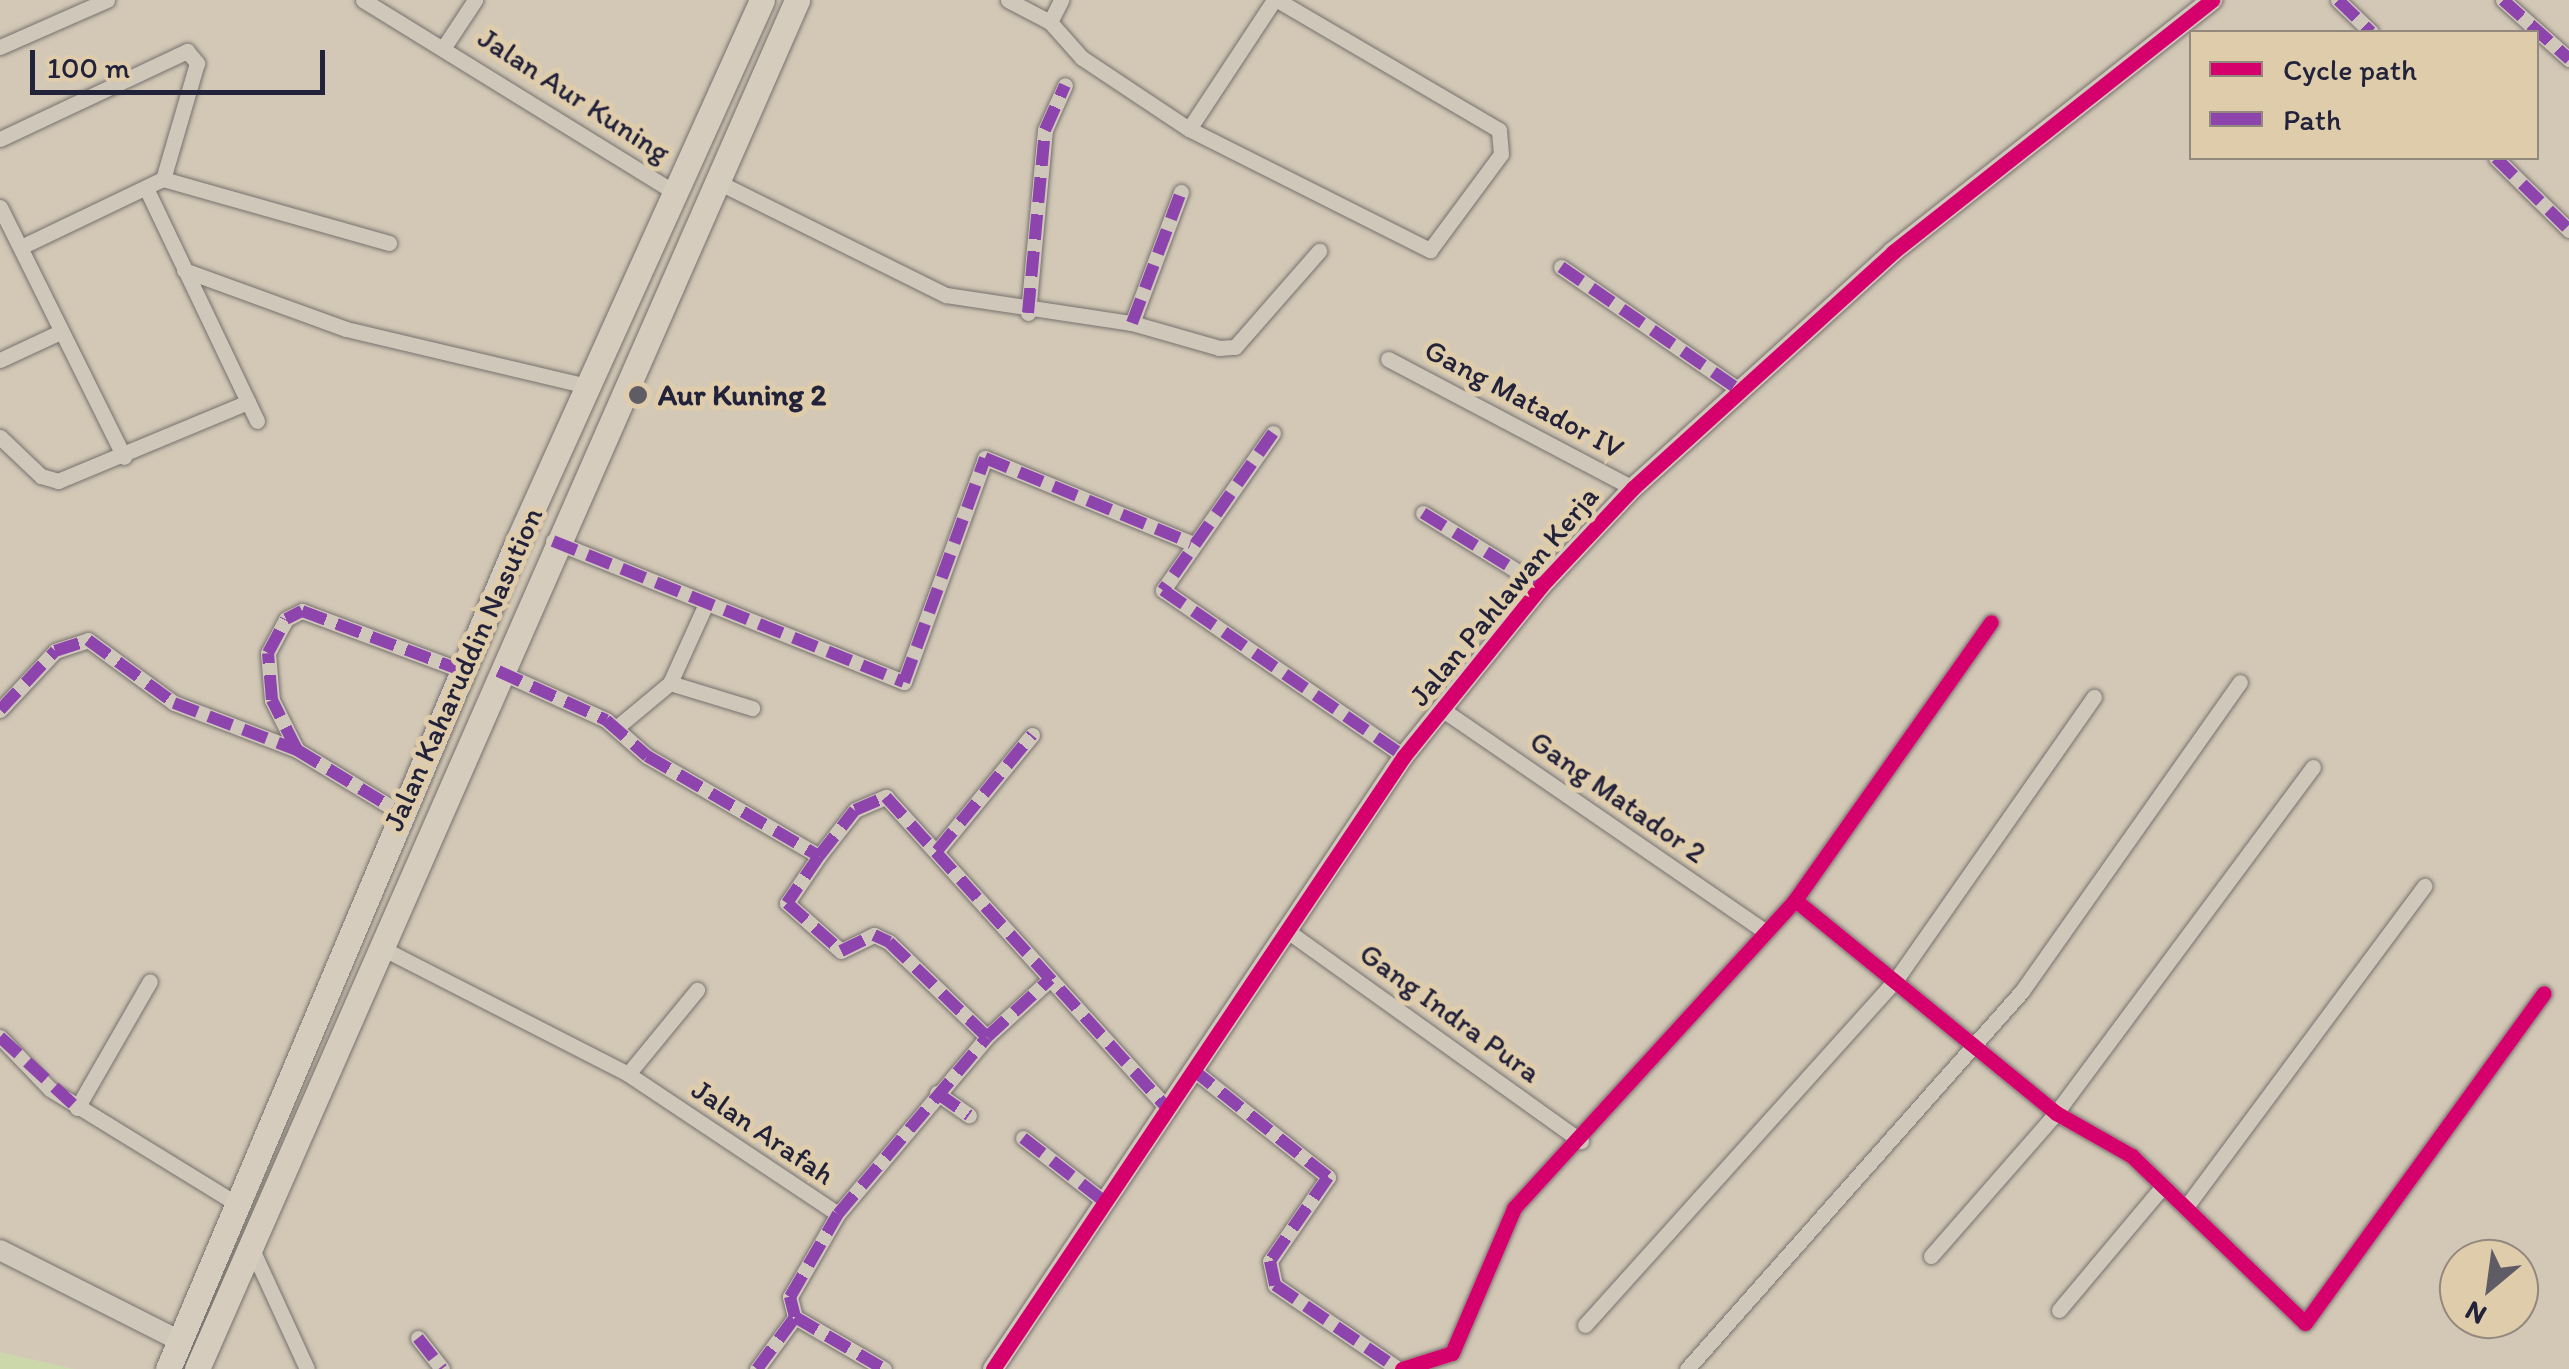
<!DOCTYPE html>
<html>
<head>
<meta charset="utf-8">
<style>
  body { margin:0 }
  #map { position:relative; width:2569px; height:1369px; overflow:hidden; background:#d3c8b6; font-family:Itim,sans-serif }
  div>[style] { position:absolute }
  .green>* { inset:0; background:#ccd8a9 }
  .roads { filter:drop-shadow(0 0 2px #76716e) drop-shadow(0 0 2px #76716e) }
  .minor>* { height:15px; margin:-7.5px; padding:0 7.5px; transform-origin:7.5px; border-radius:7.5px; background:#cfc7ba }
  .tertiary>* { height:20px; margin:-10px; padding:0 10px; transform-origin:10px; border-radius:10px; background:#cfc7ba }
  .trunk>* { height:25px; margin:-12.5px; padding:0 12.5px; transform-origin:12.5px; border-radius:12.5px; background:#d6ccbe }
  .quiet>* { height:12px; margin-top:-6px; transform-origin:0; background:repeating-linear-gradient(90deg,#8e44ad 0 25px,transparent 0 37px) }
  .cycleway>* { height:15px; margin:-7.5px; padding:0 7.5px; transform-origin:7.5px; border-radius:7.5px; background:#d6006c }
  .dots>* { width:28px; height:28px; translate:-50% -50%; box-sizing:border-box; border:5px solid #dfccaa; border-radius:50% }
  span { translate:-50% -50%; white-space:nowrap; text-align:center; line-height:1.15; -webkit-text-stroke:10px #dfccaa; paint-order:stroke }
  .street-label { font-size:30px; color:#22223b }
  .poi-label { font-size:30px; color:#22223b; font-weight:700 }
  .left { translate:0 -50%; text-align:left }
  .legend { position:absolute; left:2189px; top:30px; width:350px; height:130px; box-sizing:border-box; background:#dfccaa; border:2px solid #93887e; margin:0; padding:12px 18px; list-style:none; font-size:30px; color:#22223b }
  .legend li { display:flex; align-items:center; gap:20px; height:50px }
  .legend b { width:50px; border:2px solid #93887e }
  .north { position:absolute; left:2439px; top:1239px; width:100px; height:100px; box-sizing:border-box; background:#dfccaa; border:2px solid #93887e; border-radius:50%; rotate:209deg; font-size:28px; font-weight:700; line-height:40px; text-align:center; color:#22223b }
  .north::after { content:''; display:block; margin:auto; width:35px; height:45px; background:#605c66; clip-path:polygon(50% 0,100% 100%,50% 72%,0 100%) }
  .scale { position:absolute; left:30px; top:50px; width:295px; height:45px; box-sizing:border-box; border:5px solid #22223b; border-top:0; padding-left:12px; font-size:30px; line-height:35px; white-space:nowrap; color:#22223b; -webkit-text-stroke:8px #dfccaa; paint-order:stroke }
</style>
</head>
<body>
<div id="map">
  <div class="green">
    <div style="clip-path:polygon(0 1352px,74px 1369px,0 1369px)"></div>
  </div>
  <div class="roads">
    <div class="minor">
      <div style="left:363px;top:0;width:362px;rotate:31.7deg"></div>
      <div style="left:1008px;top:0;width:47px;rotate:27.6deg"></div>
      <div style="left:1050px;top:22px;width:48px;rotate:48.4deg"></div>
      <div style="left:1082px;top:58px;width:128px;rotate:33.6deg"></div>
      <div style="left:1189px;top:129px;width:270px;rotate:26.7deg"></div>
      <div style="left:1430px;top:250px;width:119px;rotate:-53.5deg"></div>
      <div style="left:1501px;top:154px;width:24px;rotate:-95deg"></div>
      <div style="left:1499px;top:130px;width:257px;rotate:-149.6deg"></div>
      <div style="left:2338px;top:0;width:46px;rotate:44.1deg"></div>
      <div style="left:2503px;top:0;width:89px;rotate:41.8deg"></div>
      <div style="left:1050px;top:22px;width:25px;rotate:-63deg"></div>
      <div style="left:446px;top:44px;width:53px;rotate:-56.6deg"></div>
      <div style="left:0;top:47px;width:117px;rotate:-23.7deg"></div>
      <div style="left:1189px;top:129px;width:154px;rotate:-56.6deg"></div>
      <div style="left:0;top:139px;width:207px;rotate:-25.2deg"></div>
      <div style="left:187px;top:51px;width:16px;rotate:50deg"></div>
      <div style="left:197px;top:63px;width:121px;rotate:106.3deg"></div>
      <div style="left:2496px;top:158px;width:103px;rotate:44.6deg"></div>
      <div style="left:714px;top:180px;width:259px;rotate:26.4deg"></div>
      <div style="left:946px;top:295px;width:188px;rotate:8.6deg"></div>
      <div style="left:1132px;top:323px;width:91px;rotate:16deg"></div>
      <div style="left:1219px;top:348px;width:16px;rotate:-4deg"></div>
      <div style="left:1235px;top:347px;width:128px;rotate:-48.8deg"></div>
      <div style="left:146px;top:188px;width:258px;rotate:64.5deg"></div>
      <div style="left:0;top:207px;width:279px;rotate:63.6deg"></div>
      <div style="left:23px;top:246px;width:155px;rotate:-25.6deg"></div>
      <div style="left:163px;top:179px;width:235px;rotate:15.8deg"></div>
      <div style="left:1561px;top:267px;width:215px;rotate:34.6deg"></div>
      <div style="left:184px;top:270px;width:172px;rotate:20deg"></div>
      <div style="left:346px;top:329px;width:248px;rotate:13.3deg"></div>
      <div style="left:1028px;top:313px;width:184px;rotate:-84.7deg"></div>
      <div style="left:1045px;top:130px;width:49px;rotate:-66deg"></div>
      <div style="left:1132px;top:323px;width:140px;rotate:-69.5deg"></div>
      <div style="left:1388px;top:359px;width:277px;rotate:27.8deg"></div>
      <div style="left:0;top:360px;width:66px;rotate:-25deg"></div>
      <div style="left:1273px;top:433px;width:192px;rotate:125deg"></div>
      <div style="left:1163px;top:590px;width:293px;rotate:34.6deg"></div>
      <div style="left:0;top:437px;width:57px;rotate:43.6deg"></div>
      <div style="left:41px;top:476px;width:18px;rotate:16deg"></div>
      <div style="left:58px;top:481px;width:206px;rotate:-22.6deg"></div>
      <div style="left:1423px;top:513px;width:139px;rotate:31.7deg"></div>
      <div style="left:553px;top:541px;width:378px;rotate:21.9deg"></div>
      <div style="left:904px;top:682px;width:238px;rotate:-70.1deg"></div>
      <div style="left:985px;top:458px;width:223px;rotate:22.4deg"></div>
      <div style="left:498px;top:671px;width:119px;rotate:24.4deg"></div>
      <div style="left:606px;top:720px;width:55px;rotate:41.3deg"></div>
      <div style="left:647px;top:756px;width:199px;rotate:30.2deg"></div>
      <div style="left:819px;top:856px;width:58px;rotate:-52deg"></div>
      <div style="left:855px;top:810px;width:34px;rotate:-23deg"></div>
      <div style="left:886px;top:797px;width:421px;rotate:47.9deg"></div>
      <div style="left:670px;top:683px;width:85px;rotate:-65.6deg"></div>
      <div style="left:0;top:710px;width:81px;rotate:-47deg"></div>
      <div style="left:55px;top:651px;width:35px;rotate:-18deg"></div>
      <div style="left:88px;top:640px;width:107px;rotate:36.2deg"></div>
      <div style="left:174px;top:703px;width:132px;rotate:20.9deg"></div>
      <div style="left:297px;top:750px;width:125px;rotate:31.3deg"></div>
      <div style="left:1443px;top:710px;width:387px;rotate:34.5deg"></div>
      <div style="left:616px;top:728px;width:70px;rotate:-39.8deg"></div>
      <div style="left:670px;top:683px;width:86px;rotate:17deg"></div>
      <div style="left:297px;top:750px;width:56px;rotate:-116.6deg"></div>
      <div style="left:272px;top:700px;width:47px;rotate:-94.9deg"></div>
      <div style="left:268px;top:653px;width:38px;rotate:-62deg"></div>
      <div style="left:286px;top:619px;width:18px;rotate:-27deg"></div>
      <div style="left:302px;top:611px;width:175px;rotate:20.4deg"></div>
      <div style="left:937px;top:851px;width:150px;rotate:-50.7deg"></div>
      <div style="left:819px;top:856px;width:57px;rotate:124.2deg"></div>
      <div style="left:787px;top:903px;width:72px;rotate:41.6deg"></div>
      <div style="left:841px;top:951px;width:37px;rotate:-26deg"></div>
      <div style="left:874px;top:935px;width:17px;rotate:25deg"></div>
      <div style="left:889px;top:942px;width:136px;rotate:44.1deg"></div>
      <div style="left:1795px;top:900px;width:337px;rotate:39.2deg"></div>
      <div style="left:2056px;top:1113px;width:87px;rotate:29.5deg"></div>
      <div style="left:2132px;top:1156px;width:240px;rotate:44deg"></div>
      <div style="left:2305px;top:1323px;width:407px;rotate:-54.1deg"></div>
      <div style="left:1286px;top:930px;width:363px;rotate:35.6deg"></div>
      <div style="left:378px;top:946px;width:281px;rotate:27.1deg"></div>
      <div style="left:628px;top:1074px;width:252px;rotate:33.7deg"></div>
      <div style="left:0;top:1037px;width:72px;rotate:46.1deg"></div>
      <div style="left:50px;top:1089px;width:216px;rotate:31.6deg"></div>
      <div style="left:1192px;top:1069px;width:174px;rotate:38.5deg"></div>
      <div style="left:1328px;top:1177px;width:102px;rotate:124.6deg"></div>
      <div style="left:1270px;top:1261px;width:25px;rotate:78deg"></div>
      <div style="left:1275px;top:1285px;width:149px;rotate:34.3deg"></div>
      <div style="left:628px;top:1074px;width:109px;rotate:-50.6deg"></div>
      <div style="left:937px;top:1093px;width:39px;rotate:35deg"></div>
      <div style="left:77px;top:1108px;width:146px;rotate:-60.1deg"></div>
      <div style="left:1023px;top:1138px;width:104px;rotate:38deg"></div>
      <div style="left:2186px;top:1207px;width:400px;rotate:-53.4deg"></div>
      <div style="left:250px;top:1245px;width:136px;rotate:65.3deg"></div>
      <div style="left:1931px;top:1256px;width:190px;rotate:-48.8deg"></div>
      <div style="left:2056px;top:1113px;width:431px;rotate:-53.4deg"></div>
      <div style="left:2059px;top:1310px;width:162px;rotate:-50deg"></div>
      <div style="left:795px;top:1317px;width:21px;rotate:-104deg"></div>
      <div style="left:790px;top:1297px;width:96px;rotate:-60deg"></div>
      <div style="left:838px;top:1214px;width:231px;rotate:-49.9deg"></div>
      <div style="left:987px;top:1037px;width:86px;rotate:-42.6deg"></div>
      <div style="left:1585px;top:1325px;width:463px;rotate:-48deg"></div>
      <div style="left:1895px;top:981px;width:347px;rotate:-55deg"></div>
      <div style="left:418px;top:1338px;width:39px;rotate:52deg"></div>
      <div style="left:757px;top:1369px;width:64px;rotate:-53.8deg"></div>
      <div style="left:795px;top:1317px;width:103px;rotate:30.3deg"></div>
      <div style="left:1402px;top:1369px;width:52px;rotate:-17.7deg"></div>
      <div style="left:1452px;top:1353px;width:158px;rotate:-66.8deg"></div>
      <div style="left:1514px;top:1208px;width:417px;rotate:-47.6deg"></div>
      <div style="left:1795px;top:900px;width:340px;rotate:-54.8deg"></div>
      <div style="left:1687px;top:1369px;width:505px;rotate:-48.45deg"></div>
      <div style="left:2022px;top:991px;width:378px;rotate:-54.8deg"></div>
    </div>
    <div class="tertiary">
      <div style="left:0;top:1250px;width:199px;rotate:26.8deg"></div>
      <div style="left:993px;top:1369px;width:738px;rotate:-56.16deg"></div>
      <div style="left:1404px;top:756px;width:218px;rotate:-51.1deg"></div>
      <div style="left:1541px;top:586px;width:134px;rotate:-46.8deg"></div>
      <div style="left:1633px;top:488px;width:351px;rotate:-42.2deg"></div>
      <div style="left:1893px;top:252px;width:407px;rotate:-38.3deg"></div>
    </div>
    <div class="trunk">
      <div style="left:168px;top:1369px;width:899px;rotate:-67.09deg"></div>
      <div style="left:518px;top:541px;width:593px;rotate:-65.72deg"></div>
      <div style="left:197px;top:1369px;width:1495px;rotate:-66.33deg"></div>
    </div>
  </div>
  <div class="quiet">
    <div style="left:2338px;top:0;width:46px;rotate:44.1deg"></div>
    <div style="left:2503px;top:0;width:89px;rotate:41.8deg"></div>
    <div style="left:2496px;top:158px;width:103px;rotate:44.6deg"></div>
    <div style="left:1561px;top:267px;width:215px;rotate:34.6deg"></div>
    <div style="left:1028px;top:313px;width:184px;rotate:-84.7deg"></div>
    <div style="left:1045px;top:130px;width:49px;rotate:-66deg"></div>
    <div style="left:1132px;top:323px;width:140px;rotate:-69.5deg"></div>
    <div style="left:1273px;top:433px;width:192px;rotate:125deg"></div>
    <div style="left:1163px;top:590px;width:293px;rotate:34.6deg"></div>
    <div style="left:1423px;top:513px;width:139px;rotate:31.7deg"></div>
    <div style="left:553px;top:541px;width:378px;rotate:21.9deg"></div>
    <div style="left:904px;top:682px;width:238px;rotate:-70.1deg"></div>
    <div style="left:985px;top:458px;width:223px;rotate:22.4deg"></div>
    <div style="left:498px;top:671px;width:119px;rotate:24.4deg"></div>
    <div style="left:606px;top:720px;width:55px;rotate:41.3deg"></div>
    <div style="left:647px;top:756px;width:199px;rotate:30.2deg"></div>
    <div style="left:819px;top:856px;width:58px;rotate:-52deg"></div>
    <div style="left:855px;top:810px;width:34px;rotate:-23deg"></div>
    <div style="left:886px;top:797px;width:421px;rotate:47.9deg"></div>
    <div style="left:0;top:710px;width:81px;rotate:-47deg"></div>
    <div style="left:55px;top:651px;width:35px;rotate:-18deg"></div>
    <div style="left:88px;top:640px;width:107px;rotate:36.2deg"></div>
    <div style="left:174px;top:703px;width:132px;rotate:20.9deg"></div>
    <div style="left:297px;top:750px;width:125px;rotate:31.3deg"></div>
    <div style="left:297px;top:750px;width:56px;rotate:-116.6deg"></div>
    <div style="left:272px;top:700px;width:47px;rotate:-94.9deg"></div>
    <div style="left:268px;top:653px;width:38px;rotate:-62deg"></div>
    <div style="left:286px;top:619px;width:18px;rotate:-27deg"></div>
    <div style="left:302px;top:611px;width:175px;rotate:20.4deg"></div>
    <div style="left:937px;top:851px;width:150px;rotate:-50.7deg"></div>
    <div style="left:819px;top:856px;width:57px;rotate:124.2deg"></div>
    <div style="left:787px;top:903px;width:72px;rotate:41.6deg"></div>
    <div style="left:841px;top:951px;width:37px;rotate:-26deg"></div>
    <div style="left:874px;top:935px;width:17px;rotate:25deg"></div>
    <div style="left:889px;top:942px;width:136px;rotate:44.1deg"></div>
    <div style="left:0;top:1037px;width:105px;rotate:42.7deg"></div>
    <div style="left:1192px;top:1069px;width:174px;rotate:38.5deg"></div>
    <div style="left:1328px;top:1177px;width:102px;rotate:124.6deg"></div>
    <div style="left:1270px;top:1261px;width:25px;rotate:78deg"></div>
    <div style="left:1275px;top:1285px;width:149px;rotate:34.3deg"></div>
    <div style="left:937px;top:1093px;width:39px;rotate:35deg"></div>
    <div style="left:1023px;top:1138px;width:104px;rotate:38deg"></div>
    <div style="left:795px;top:1317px;width:21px;rotate:-104deg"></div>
    <div style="left:790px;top:1297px;width:96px;rotate:-60deg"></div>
    <div style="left:838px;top:1214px;width:231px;rotate:-49.9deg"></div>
    <div style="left:987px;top:1037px;width:86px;rotate:-42.6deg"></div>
    <div style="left:418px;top:1338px;width:39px;rotate:52deg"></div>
    <div style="left:757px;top:1369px;width:64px;rotate:-53.8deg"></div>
    <div style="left:795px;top:1317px;width:103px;rotate:30.3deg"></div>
  </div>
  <div class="cycleway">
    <div style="left:1795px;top:900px;width:337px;rotate:39.2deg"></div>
    <div style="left:2056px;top:1113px;width:87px;rotate:29.5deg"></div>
    <div style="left:2132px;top:1156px;width:240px;rotate:44deg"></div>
    <div style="left:2305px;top:1323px;width:407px;rotate:-54.1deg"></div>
    <div style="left:993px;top:1369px;width:738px;rotate:-56.16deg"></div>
    <div style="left:1404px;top:756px;width:218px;rotate:-51.1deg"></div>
    <div style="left:1541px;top:586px;width:134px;rotate:-46.8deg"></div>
    <div style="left:1633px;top:488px;width:351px;rotate:-42.2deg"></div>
    <div style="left:1893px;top:252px;width:407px;rotate:-38.3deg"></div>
    <div style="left:1402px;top:1369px;width:52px;rotate:-17.7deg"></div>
    <div style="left:1452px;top:1353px;width:158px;rotate:-66.8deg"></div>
    <div style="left:1514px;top:1208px;width:417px;rotate:-47.6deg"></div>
    <div style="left:1795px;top:900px;width:340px;rotate:-54.8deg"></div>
  </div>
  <div class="dots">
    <div style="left:638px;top:395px;background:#605c66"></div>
  </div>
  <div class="street-label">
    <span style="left:574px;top:95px;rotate:33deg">Jalan Aur Kuning</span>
    <span style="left:1524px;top:399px;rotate:28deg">Gang Matador IV</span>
    <span style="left:1504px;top:596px;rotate:-50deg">Jalan Pahlawan Kerja</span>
    <span style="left:463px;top:669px;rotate:-66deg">Jalan Kaharuddin Nasution</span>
    <span style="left:1618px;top:797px;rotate:35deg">Gang Matador 2</span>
    <span style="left:1450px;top:1013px;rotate:36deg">Gang Indra Pura</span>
    <span style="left:763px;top:1132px;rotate:34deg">Jalan Arafah</span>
  </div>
  <div class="poi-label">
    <span class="left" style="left:658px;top:395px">Aur Kuning 2</span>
  </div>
  <ul class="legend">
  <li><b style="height:12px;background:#d6006c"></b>Cycle path</li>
  <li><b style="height:12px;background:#8e44ad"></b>Path</li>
  </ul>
  <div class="north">N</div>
  <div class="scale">100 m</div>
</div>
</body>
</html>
